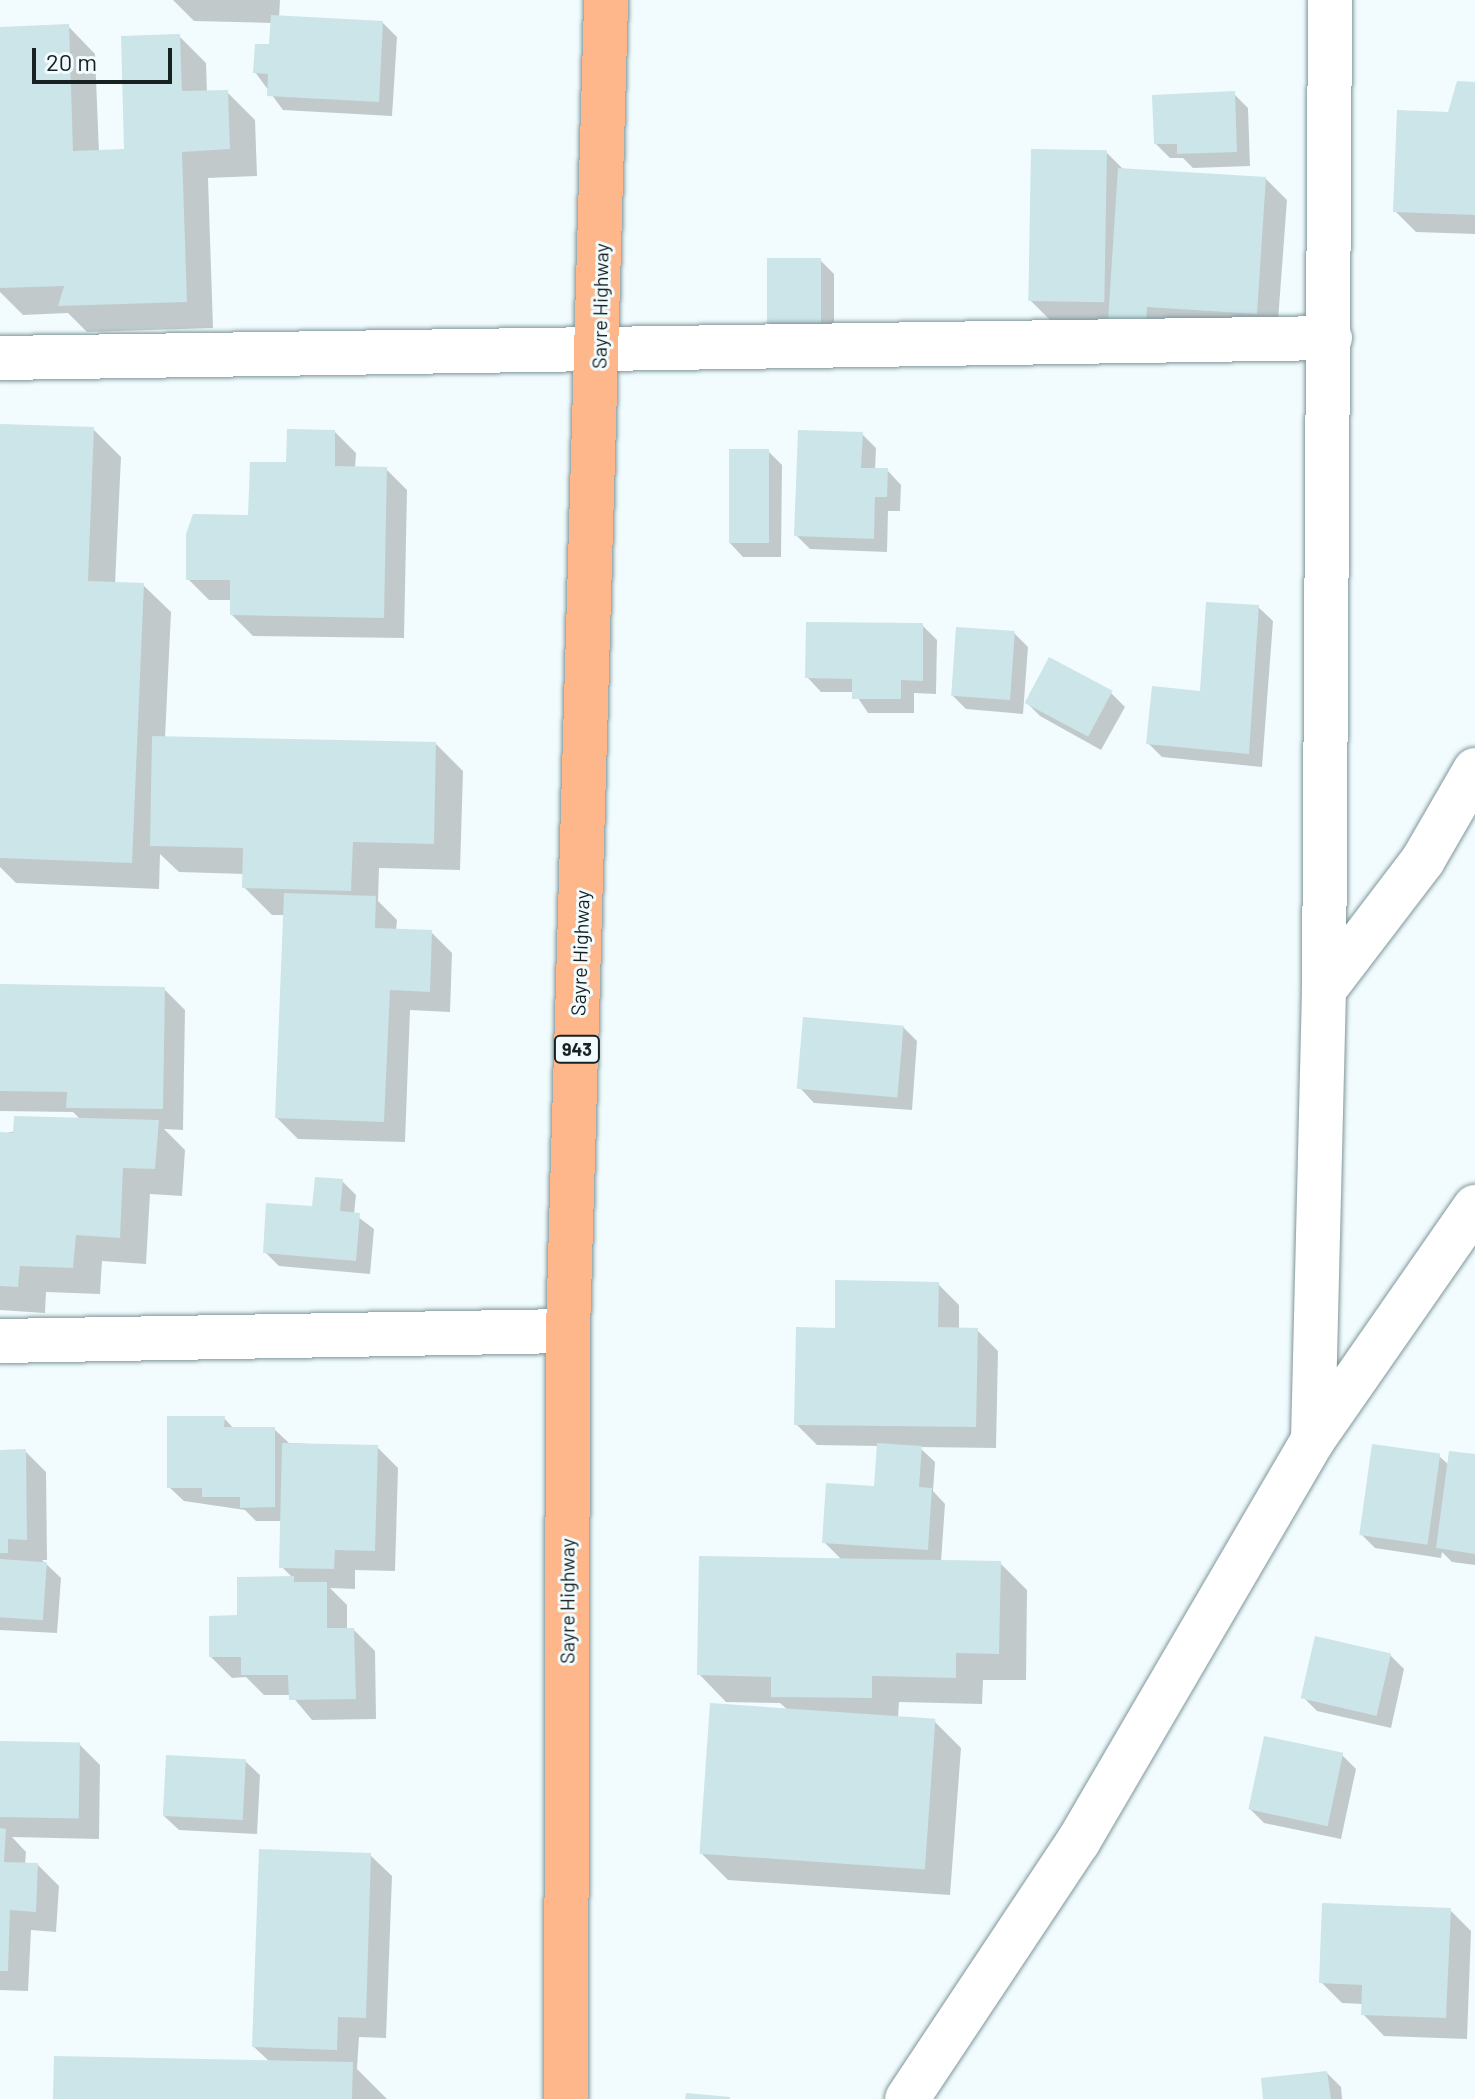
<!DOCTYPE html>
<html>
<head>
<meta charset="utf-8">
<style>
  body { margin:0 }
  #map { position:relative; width:1475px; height:2099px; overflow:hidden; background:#f2fcfe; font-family:Barlow,sans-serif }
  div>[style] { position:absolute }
  .shadow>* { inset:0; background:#0003 }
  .building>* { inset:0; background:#cbe5e8; transform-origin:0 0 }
  .roads { filter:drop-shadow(0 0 2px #7f969a) drop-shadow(0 0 2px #7f969a) }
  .minor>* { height:44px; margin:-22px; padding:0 22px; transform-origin:22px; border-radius:22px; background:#fff }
  .highway>* { height:44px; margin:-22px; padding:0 22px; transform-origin:22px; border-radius:22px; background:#fdb78b }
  span { translate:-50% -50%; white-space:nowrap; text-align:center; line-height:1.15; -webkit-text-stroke:6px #f2fcfe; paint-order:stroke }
  .shield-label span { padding:2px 6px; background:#f2fcfe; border:2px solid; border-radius:6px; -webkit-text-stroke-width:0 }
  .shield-label { font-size:18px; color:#172122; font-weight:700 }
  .street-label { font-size:20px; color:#172122 }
  .scale { position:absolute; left:32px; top:48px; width:140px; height:36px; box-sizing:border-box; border:4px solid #172122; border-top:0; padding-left:10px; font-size:24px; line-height:28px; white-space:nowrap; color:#172122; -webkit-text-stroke:6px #f2fcfe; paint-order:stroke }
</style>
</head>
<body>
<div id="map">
  <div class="shadow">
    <div style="clip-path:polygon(173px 0,280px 0,279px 18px,383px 23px,397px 37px,392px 116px,283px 110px,255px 72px,271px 46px,273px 23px,194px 21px)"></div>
    <div style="clip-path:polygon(68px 26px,95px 54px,99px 152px,126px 151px,179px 36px,206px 63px,207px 93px,227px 92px,255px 120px,257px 176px,208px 178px,213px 328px,87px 332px,68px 313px,23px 315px,0 292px,0 29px)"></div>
    <div style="clip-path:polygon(1475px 84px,1475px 234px,1416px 232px,1395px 211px,1450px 114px)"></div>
    <div style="clip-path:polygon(1234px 94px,1248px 108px,1250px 166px,1193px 168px,1183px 158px,1170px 158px,1156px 144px)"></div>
    <div style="clip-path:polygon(1106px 152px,1124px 170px,1266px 179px,1287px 200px,1277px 334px,1052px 322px,1031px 301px)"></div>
    <div style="clip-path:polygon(820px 260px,834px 274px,834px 336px,782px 337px,768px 322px)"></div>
    <div style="clip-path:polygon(0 426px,93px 429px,121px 457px,115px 584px,143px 585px,171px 612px,165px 738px,436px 744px,463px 771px,460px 870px,379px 868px,378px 901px,397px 920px,396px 931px,431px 932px,452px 953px,450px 1012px,410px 1010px,405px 1142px,298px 1139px,277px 1118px,285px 915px,272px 915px,244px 887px,245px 874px,179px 872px,160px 854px,159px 889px,16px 883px,0 867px)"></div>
    <div style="clip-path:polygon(335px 432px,356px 453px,355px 469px,386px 469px,407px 490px,404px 638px,253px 636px,232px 615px,232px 600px,209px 600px,188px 579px)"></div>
    <div style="clip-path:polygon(862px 434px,876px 448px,875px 470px,887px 470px,901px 485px,900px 511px,888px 511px,887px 552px,810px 549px,796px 535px)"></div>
    <div style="clip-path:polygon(768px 451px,782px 465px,781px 557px,743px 557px,729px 542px)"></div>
    <div style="clip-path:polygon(1258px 607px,1273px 621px,1262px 767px,1162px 757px,1148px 743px,1202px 693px)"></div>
    <div style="clip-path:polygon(922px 625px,937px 640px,936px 694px,914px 693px,914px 713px,868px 713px,854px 692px,821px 692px,807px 677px)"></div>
    <div style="clip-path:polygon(1014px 633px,1028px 647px,1023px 714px,966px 709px,952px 695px)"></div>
    <div style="clip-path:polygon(1050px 660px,1111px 693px,1125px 707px,1101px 750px,1040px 716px,1026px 702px)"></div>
    <div style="clip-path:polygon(0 986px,164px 989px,185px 1010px,183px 1130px,164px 1129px,185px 1150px,182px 1196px,150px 1194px,146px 1264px,102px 1261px,100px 1294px,46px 1292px,45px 1313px,0 1310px,0 1134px,81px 1120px,73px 1112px,0 1111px)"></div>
    <div style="clip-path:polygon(903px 1027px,917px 1041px,912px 1110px,814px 1103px,800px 1088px)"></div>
    <div style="clip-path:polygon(342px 1181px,356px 1195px,354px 1214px,374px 1229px,370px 1274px,279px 1266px,265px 1252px)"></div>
    <div style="clip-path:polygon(938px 1284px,959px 1305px,959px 1329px,977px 1330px,998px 1351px,996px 1448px,919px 1447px,935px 1462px,933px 1491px,945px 1504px,941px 1562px,1000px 1563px,1027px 1590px,1026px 1680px,983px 1680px,982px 1704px,899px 1702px,898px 1718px,934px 1721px,961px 1748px,950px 1895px,728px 1880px,701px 1853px,788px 1710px,780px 1703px,726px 1702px,699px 1674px,842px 1560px,824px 1542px,876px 1488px,879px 1446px,817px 1445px,796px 1424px,837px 1330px)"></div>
    <div style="clip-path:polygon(224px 1418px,234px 1429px,274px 1429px,289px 1443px,377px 1447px,398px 1468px,395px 1571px,355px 1570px,355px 1589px,330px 1588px,347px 1605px,347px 1630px,354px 1630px,375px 1651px,376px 1719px,312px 1720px,291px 1695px,264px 1695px,246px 1677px,232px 1678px,211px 1657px,239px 1617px,293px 1578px,282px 1567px,282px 1521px,256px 1521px,245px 1510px,184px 1501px,169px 1487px)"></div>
    <div style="clip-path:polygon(25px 1451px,46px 1472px,47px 1560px,42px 1560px,61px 1578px,57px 1633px,0 1630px,0 1452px)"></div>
    <div style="clip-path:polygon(1439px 1456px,1449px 1465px,1475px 1456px,1475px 1565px,1452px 1562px,1442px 1552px,1441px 1558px,1375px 1548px,1361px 1534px)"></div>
    <div style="clip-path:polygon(1390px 1655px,1404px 1669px,1391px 1728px,1317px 1711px,1303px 1697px)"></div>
    <div style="clip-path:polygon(0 1743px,79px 1744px,100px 1765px,99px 1839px,12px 1837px,26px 1852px,25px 1864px,38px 1865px,59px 1886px,56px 1932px,31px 1930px,28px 1991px,0 1990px)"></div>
    <div style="clip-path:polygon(1342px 1755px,1356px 1769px,1341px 1839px,1264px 1823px,1250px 1809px)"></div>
    <div style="clip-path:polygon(245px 1761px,260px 1775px,257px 1834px,179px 1830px,164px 1816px)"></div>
    <div style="clip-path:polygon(370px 1855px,392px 1876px,386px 2038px,359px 2037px,357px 2069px,387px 2099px,55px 2099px,270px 2062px,254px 2047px)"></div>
    <div style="clip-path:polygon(1450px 1910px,1471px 1931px,1467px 2039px,1384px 2036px,1363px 2014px,1363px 2004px,1342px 2003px,1321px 1982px)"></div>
    <div style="clip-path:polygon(1327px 2073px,1341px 2087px,1342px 2099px,1265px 2099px)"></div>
  </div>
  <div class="building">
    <div style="clip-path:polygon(271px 15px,383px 21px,379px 102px,267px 96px,268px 74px,253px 73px,255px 44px,269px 44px)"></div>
    <div style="clip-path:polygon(69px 24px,73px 151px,124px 149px,121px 36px,180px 34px,182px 91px,228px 90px,230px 149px,182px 152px,187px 302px,58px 306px,64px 286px,0 288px,0 27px)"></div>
    <div style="clip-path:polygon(1457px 81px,1475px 82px,1475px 215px,1393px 212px,1397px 110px,1448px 112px)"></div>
    <div style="clip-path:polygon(1235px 91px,1237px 152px,1177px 154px,1177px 144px,1154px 144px,1152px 95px)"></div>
    <div style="left:1031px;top:149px;width:76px;height:152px;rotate:1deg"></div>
    <div style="clip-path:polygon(1118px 168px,1266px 177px,1257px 314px,1147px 307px,1146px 323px,1108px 321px)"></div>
    <div style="left:767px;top:258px;width:54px;height:65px"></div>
    <div style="clip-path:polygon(0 424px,94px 427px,88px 581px,144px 583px,132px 863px,0 858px)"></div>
    <div style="clip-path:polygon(287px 429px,335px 430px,335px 466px,387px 467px,384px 618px,230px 615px,230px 580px,186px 580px,186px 534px,193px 514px,248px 515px,250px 462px,286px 462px)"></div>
    <div style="clip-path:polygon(798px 430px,863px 432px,861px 468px,888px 468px,887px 497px,875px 497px,874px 539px,794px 536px)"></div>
    <div style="left:729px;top:449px;width:40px;height:94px"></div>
    <div style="clip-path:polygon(1206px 602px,1259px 605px,1249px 754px,1146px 744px,1152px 686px,1200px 691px)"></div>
    <div style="clip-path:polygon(806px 622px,923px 623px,923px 681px,901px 680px,901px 699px,852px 699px,852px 679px,805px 678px)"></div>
    <div style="left:956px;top:627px;width:59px;height:69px;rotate:4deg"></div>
    <div style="left:1049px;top:657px;width:72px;height:52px;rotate:28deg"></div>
    <div style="clip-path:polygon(152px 736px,436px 742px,434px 844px,353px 842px,351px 891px,242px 888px,243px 848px,150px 846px)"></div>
    <div style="clip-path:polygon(284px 893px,376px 896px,375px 928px,432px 930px,430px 992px,390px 990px,384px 1122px,275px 1118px)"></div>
    <div style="clip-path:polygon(0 984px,165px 987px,163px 1109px,66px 1108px,67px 1092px,0 1091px)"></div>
    <div style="left:803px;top:1017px;width:101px;height:72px;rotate:5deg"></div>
    <div style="clip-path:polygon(14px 1116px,159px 1120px,155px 1169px,123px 1168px,120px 1238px,76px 1235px,73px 1268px,20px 1266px,18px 1287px,0 1286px,0 1132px,13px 1133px)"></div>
    <div style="clip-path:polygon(315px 1177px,343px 1179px,340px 1211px,360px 1213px,356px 1261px,263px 1253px,266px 1203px,312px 1206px)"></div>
    <div style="clip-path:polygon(835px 1280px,939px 1282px,938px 1327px,978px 1328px,976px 1427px,794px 1425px,796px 1327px,835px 1328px)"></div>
    <div style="clip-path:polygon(167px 1416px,225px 1416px,224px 1427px,275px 1427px,275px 1507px,240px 1508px,240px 1497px,202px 1497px,202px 1488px,167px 1488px)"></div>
    <div style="clip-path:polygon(282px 1443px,378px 1445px,375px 1551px,335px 1550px,334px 1569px,279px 1568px)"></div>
    <div style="clip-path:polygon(877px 1443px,922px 1446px,919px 1487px,932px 1488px,928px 1550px,822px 1543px,826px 1483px,874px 1486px)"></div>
    <div style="left:1372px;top:1444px;width:69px;height:92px;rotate:8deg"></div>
    <div style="clip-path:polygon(26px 1449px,27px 1540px,8px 1539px,8px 1553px,0 1553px,0 1450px)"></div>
    <div style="clip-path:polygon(1449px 1451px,1475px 1454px,1475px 1554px,1436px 1548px)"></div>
    <div style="clip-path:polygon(699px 1556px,1001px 1561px,999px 1654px,956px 1653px,956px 1678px,872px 1676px,872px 1698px,771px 1697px,771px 1677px,697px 1675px)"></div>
    <div style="left:0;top:1559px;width:47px;height:58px;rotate:4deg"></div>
    <div style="clip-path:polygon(294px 1576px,294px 1582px,327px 1582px,327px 1628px,354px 1628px,356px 1699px,289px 1700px,288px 1675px,241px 1675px,241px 1657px,209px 1657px,209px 1616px,237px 1615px,237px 1577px)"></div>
    <div style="left:1315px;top:1636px;width:78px;height:64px;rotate:13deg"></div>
    <div style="left:710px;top:1703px;width:226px;height:151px;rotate:4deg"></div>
    <div style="left:1264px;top:1736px;width:81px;height:75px;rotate:12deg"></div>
    <div style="left:0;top:1741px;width:80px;height:76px;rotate:1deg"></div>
    <div style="left:166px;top:1755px;width:80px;height:61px;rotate:3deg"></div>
    <div style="clip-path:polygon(0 1828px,6px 1829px,4px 1862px,38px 1863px,36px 1912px,10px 1910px,8px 1971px,0 1971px)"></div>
    <div style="clip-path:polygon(259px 1849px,371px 1853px,366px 2018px,338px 2017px,337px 2050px,252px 2047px)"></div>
    <div style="clip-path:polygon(1322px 1903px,1451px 1908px,1446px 2018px,1361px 2015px,1362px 1985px,1319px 1983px)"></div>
    <div style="clip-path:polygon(54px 2056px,353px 2062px,352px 2099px,53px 2099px)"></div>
    <div style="clip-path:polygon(1327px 2071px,1331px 2099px,1263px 2099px,1261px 2078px)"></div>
    <div style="clip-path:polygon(686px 2093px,730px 2097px,730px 2099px,685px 2099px)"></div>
  </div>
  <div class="roads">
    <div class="minor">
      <div style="left:0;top:358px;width:1330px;rotate:-0.86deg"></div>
      <div style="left:1324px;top:990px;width:163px;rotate:-52.7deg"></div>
      <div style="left:1423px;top:860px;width:104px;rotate:-60deg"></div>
      <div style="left:0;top:1341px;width:568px;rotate:-1.01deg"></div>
      <div style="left:1313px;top:1440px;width:450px;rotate:-88.6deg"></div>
      <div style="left:1324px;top:990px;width:990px;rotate:-89.65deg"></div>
      <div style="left:907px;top:2099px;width:309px;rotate:-56.4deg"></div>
      <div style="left:1078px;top:1842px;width:466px;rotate:-59.7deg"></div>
      <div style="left:1313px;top:1440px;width:284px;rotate:-55.2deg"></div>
    </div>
    <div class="highway">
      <div style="left:566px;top:2099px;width:768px;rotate:-89.85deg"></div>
      <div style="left:568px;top:1331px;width:1332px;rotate:-88.36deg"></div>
    </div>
  </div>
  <div class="shield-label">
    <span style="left:577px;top:1049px">943</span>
  </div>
  <div class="street-label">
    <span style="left:600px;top:306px;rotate:-89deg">Sayre Highway</span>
    <span style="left:580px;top:953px;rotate:-88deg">Sayre Highway</span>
    <span style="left:567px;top:1601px;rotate:-90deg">Sayre Highway</span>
  </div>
  <div class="scale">20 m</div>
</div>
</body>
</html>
